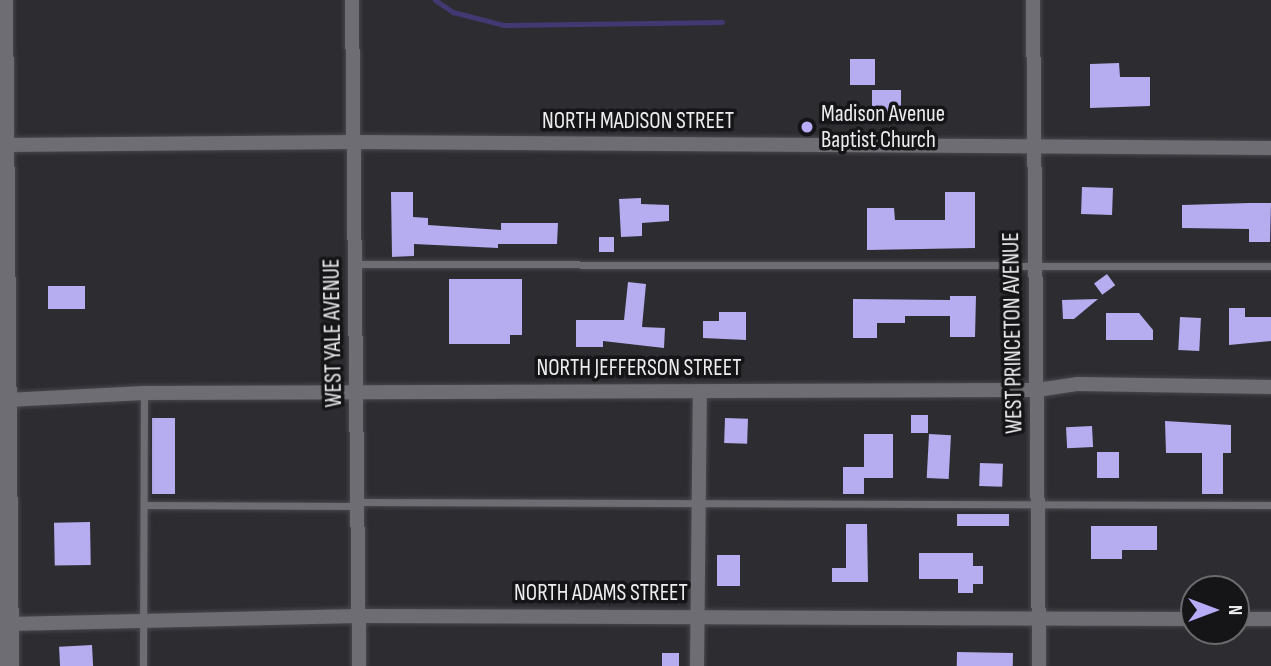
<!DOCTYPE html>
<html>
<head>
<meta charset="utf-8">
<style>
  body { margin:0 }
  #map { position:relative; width:1271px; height:666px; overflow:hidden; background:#2c2c31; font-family:"Sofia Sans Condensed",sans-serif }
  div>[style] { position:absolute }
  .stream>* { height:5px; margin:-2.5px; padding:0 2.5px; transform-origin:2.5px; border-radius:2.5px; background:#433972 }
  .building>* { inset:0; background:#b5adf0; transform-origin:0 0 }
  .roads { filter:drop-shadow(0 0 2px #49484d) drop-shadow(0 0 2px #49484d) }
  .lane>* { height:7px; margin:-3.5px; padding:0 3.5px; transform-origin:3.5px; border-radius:3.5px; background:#6d6d73 }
  .street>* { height:14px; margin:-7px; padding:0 7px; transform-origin:7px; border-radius:7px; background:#6d6d73 }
  .secondary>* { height:19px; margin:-9.5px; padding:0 9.5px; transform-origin:9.5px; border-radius:9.5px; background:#6d6d73 }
  .dots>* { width:19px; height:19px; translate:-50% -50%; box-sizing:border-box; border:4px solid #151517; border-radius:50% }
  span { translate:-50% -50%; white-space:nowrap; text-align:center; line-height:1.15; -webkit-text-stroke:7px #151517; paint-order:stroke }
  .poi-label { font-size:23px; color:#ededf0 }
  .left { translate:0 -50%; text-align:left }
  .street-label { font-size:23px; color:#ededf0 }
  .north { position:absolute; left:1180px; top:575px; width:70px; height:70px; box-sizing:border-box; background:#151517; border:2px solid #6b6b6e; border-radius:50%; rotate:90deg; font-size:19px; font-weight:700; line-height:28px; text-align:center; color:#ededf0 }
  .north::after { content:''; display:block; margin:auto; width:24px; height:32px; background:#b6acf8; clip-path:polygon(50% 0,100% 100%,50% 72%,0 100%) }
</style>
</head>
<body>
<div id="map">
  <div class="stream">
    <div style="left:435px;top:0;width:22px;rotate:34deg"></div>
    <div style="left:453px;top:12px;width:53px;rotate:14.3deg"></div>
    <div style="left:504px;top:25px;width:218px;rotate:-0.8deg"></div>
  </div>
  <div class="building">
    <div style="left:850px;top:59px;width:25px;height:26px"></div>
    <div style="clip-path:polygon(1119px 63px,1120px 77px,1150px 77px,1150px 106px,1090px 108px,1090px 64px)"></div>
    <div style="left:872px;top:90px;width:29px;height:26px"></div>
    <div style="left:1082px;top:187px;width:31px;height:27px;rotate:2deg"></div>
    <div style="clip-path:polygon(391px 192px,413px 192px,413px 217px,428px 218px,428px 225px,501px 230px,501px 223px,558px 223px,557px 244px,498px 244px,498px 248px,414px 244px,414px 256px,392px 257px)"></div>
    <div style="clip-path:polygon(945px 192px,975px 192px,975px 248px,867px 250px,867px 208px,894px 208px,895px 220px,945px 220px)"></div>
    <div style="clip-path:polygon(641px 198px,641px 204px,669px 205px,669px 221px,642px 223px,642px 236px,621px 237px,619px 199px)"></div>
    <div style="clip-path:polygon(1249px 203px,1271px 203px,1270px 242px,1249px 242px,1249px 229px,1182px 228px,1182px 205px)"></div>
    <div style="left:599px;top:237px;width:15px;height:15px"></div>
    <div style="left:1107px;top:274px;width:14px;height:16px;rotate:54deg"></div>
    <div style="clip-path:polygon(449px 279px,522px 279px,522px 335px,510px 335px,510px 344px,449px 344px)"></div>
    <div style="clip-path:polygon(628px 282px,646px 284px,642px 327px,665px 328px,664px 348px,603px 341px,603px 347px,576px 347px,576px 320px,624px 320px)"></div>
    <div style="left:48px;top:286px;width:37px;height:23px"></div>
    <div style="clip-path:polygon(950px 296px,976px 296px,975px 337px,950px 337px,950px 316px,905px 316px,905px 323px,877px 323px,877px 338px,853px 338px,853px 299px,950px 300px)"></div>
    <div style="clip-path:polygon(1098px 299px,1074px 319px,1063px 319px,1062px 300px)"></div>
    <div style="clip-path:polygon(1229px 308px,1245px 308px,1245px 317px,1271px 317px,1271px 341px,1229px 345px)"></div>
    <div style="clip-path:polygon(719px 312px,746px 312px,746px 340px,703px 338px,703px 321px,719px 321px)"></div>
    <div style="clip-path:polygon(1106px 313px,1139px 313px,1153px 330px,1153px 340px,1106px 340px)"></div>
    <div style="left:1180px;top:317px;width:21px;height:33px;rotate:3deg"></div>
    <div style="left:911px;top:415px;width:17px;height:18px"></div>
    <div style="left:152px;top:418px;width:23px;height:76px"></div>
    <div style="left:725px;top:418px;width:23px;height:25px;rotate:2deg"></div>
    <div style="clip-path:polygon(1165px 421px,1231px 425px,1231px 453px,1223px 453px,1223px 494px,1202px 494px,1202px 453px,1166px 453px)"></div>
    <div style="left:1092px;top:426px;width:21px;height:26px;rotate:87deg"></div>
    <div style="clip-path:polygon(864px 434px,893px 434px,893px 478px,864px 478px,864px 494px,843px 494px,843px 467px,864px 467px)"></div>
    <div style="left:929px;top:434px;width:22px;height:44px;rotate:3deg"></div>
    <div style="left:1097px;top:452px;width:22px;height:26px"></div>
    <div style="left:980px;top:463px;width:23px;height:23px;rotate:2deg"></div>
    <div style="left:957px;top:514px;width:52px;height:12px"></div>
    <div style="left:90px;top:522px;width:43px;height:36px;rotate:89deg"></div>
    <div style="clip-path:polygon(846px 524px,867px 524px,868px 582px,832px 582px,832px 568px,846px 568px)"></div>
    <div style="clip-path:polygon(1091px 526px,1157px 526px,1157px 550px,1122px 550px,1122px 559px,1091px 559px)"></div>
    <div style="clip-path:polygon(919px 553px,973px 553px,973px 566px,983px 566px,983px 584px,973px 584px,973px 593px,958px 593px,958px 579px,919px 579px)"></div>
    <div style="left:717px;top:555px;width:23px;height:31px"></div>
    <div style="left:92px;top:645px;width:21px;height:33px;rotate:87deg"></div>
    <div style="left:957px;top:652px;width:56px;height:14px;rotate:1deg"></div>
    <div style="left:662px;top:653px;width:17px;height:13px"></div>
  </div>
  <div class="roads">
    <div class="lane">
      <div style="left:355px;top:264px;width:916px;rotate:0.13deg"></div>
      <div style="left:357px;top:502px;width:914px;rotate:0.19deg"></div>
      <div style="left:144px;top:505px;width:213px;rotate:0.3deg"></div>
      <div style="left:143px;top:666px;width:273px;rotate:-89.8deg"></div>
    </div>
    <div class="street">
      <div style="left:352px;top:0;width:666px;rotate:89.4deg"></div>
      <div style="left:1033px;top:0;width:666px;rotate:89.48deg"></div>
      <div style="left:5px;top:145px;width:348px;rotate:-0.5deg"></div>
      <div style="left:353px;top:142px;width:918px;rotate:0.37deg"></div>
      <div style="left:7px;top:400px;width:137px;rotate:-2.9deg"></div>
      <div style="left:144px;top:393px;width:893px;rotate:-0.19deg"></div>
      <div style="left:1037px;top:390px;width:40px;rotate:-8.5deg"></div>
      <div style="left:1077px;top:384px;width:194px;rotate:0.9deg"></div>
      <div style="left:1236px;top:619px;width:35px"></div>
      <div style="left:9px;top:624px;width:349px;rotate:-1.3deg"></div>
      <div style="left:358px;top:616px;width:836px;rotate:0.21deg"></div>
      <div style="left:697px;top:666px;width:275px;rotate:-89.4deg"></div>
    </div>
    <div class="secondary">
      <div style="left:3px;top:0;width:666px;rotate:89.48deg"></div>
    </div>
  </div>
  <div class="dots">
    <div style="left:807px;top:127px;background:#b6acf8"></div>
  </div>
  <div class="poi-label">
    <span class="left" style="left:821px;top:127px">Madison Avenue<br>Baptist Church</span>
  </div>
  <div class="street-label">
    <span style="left:638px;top:121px">NORTH MADISON STREET</span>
    <span style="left:333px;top:333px;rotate:-91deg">WEST YALE AVENUE</span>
    <span style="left:1013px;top:333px;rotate:-91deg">WEST PRINCETON AVENUE</span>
    <span style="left:639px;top:368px">NORTH JEFFERSON STREET</span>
    <span style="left:601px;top:593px">NORTH ADAMS STREET</span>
  </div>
  <div class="north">N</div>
</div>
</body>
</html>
